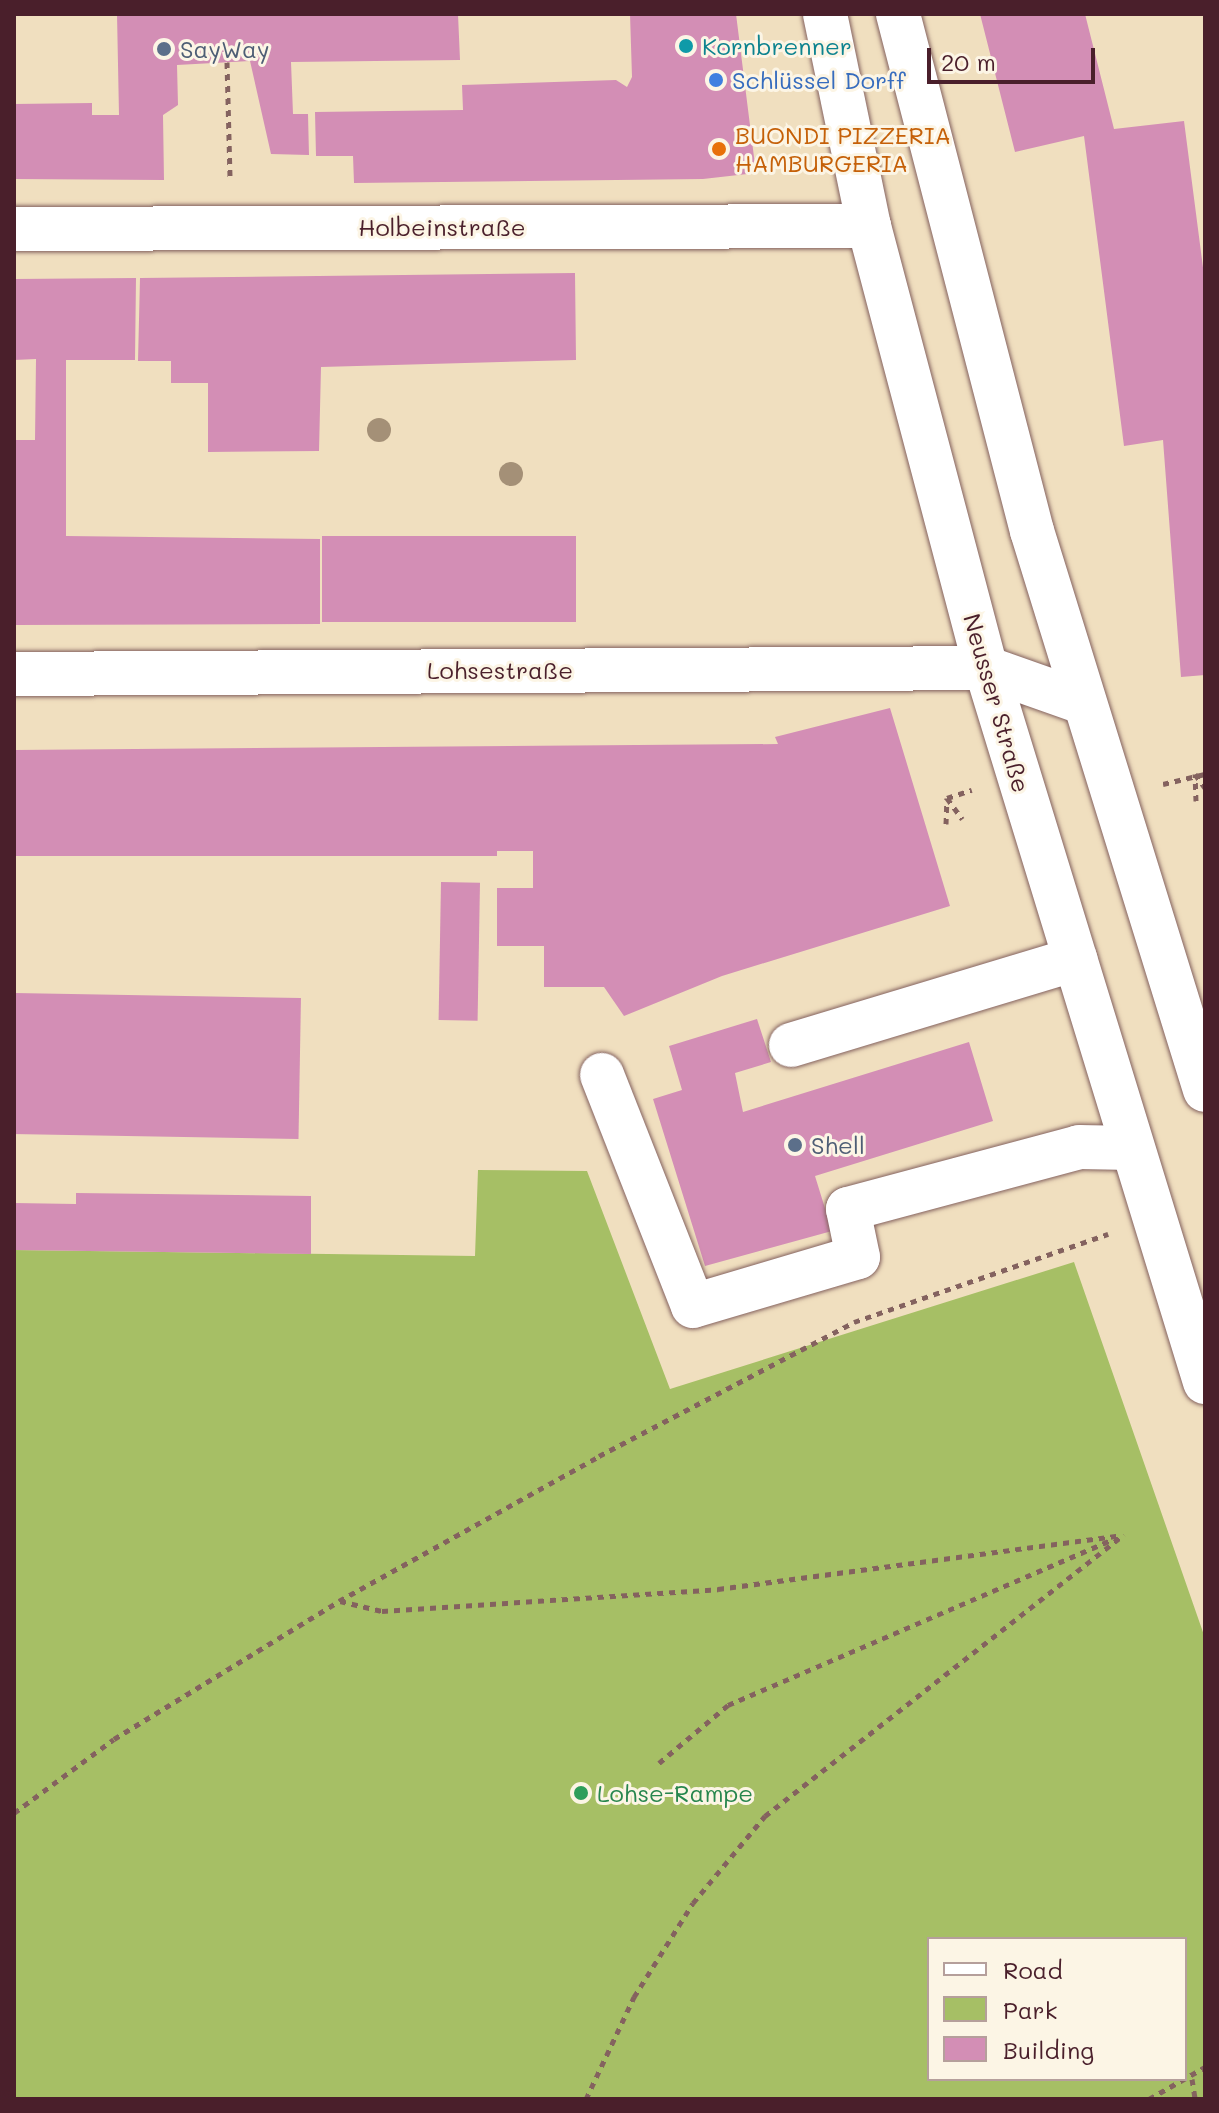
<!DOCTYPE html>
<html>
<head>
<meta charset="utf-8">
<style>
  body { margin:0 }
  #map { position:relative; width:1219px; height:2113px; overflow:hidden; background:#f0dfbf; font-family:Mali,sans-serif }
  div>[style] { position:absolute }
  .green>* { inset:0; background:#a6bf65 }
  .building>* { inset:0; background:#d38eb5; transform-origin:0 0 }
  .path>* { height:5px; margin-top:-2.5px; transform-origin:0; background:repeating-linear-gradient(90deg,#84625f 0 6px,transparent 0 12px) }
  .roads { filter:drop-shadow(0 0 2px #84625f) drop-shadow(0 0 2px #84625f) }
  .minor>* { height:44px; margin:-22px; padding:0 22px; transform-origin:22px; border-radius:22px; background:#fff }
  .major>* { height:44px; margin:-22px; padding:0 22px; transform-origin:22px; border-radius:22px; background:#fff }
  .trees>* { width:24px; height:24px; margin:-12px; border-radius:50%; background:#a49077 }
  .dots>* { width:22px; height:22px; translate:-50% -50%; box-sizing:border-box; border:4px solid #fcf5e5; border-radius:50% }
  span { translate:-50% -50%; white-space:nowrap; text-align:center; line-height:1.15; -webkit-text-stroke:6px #fcf5e5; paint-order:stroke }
  .culture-label { font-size:24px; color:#0d838f }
  .left { translate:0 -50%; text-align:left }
  .service-label { font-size:24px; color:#4e5e75 }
  .shop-label { font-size:24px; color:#366cbe }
  .food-label { font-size:24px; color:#c56008 }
  .street-label { font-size:24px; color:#4a1f2b }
  .leisure-label { font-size:24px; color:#27864d }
  .frame { position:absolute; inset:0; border:16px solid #4a1f2b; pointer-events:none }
  .legend { position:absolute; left:927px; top:1937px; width:260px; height:144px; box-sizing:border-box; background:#fcf5e5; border:2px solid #b59f9b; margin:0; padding:10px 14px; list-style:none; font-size:24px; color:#4a1f2b }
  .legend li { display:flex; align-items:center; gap:16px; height:40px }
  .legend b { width:40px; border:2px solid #b59f9b }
  .scale { position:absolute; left:927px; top:48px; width:168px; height:36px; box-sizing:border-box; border:4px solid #4a1f2b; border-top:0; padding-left:10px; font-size:24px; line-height:28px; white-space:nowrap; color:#4a1f2b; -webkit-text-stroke:6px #fcf5e5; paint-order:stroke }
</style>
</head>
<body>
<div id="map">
  <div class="green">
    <div style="clip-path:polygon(evenodd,478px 1170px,587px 1171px,670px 1389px,1074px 1262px,1205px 1638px,1205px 2099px,14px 2099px,14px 1250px,475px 1256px,478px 1170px,929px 1939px,1185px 1939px,1185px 2079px,929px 2079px,929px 1939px)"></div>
  </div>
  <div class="building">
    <div style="clip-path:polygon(117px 14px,458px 14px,460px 60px,291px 62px,293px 114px,308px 114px,309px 155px,271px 154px,250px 61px,177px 65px,178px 105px,163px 115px,164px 180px,14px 179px,14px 104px,92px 103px,92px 115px,119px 115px)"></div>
    <div style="clip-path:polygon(630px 14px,736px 14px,756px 173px,703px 179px,354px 183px,353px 156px,316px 156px,315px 112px,463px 110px,462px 85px,616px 80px,627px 87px,632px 77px)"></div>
    <div style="clip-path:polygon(980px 14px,1085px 14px,1114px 129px,1184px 121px,1205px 283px,1205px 675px,1181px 677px,1163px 440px,1124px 446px,1084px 136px,1015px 152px)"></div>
    <div style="clip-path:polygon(575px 273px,576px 360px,321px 367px,319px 451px,208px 452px,208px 383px,171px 383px,171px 361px,138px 361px,140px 278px)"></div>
    <div style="clip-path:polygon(136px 278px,135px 360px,66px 360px,66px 536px,320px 539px,320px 624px,14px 625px,14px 440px,35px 440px,36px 359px,14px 360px,14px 279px)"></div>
    <div style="left:576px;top:536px;width:86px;height:254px;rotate:90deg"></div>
    <div style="clip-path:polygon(890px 708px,950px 906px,722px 976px,624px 1016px,604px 987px,544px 987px,544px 946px,497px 946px,497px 888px,533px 888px,533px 851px,497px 851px,497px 856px,14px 856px,14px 750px,778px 744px,775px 737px)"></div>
    <div style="left:441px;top:882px;width:39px;height:138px;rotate:1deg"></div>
    <div style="left:14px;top:993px;width:287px;height:141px;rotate:1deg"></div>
    <div style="clip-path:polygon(757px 1019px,771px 1062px,735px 1073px,743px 1112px,969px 1042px,993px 1121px,815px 1176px,832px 1231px,705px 1266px,653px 1099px,682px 1090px,669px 1046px)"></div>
    <div style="clip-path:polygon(76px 1193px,311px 1196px,311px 1254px,14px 1250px,14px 1203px,76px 1204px)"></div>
  </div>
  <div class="path">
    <div style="left:227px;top:62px;width:117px;rotate:88.5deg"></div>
    <div style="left:1163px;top:784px;width:43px;rotate:-13.4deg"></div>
    <div style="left:947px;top:798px;width:26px;rotate:-18deg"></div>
    <div style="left:1196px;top:801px;width:27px;rotate:-92deg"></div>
    <div style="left:1195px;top:774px;width:17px;rotate:54deg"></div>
    <div style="left:946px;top:824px;width:26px;rotate:-88deg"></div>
    <div style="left:947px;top:798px;width:26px;rotate:54deg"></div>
    <div style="left:340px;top:1601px;width:43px;rotate:13.4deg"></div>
    <div style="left:382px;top:1611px;width:337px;rotate:-3.7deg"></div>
    <div style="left:718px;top:1589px;width:407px;rotate:-7.6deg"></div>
    <div style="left:659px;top:1763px;width:90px;rotate:-40deg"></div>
    <div style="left:728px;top:1705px;width:422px;rotate:-23.3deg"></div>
    <div style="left:14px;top:1813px;width:124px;rotate:-36.5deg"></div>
    <div style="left:114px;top:1739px;width:264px;rotate:-31.5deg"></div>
    <div style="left:339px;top:1601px;width:298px;rotate:-29.1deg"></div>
    <div style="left:599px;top:1456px;width:288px;rotate:-27.7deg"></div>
    <div style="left:854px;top:1322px;width:269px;rotate:-19.1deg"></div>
    <div style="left:1192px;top:2079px;width:20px;rotate:81deg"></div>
    <div style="left:586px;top:2099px;width:113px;rotate:-64.8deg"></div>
    <div style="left:634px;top:1997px;width:111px;rotate:-57.9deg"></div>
    <div style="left:693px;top:1903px;width:113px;rotate:-50.4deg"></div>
    <div style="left:765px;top:1816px;width:456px;rotate:-38.1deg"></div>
    <div style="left:1149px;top:2099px;width:64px;rotate:-29.7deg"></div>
  </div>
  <div class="roads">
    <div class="minor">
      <div style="left:14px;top:229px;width:855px;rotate:-0.2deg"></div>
      <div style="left:14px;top:674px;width:972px;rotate:-0.35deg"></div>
      <div style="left:791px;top:1045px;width:297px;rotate:-16.8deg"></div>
      <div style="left:602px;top:1075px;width:248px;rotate:68.5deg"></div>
      <div style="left:693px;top:1306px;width:172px;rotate:-16.5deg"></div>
      <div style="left:858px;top:1257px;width:49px;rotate:-101.8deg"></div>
      <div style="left:848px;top:1209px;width:239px;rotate:-15deg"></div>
      <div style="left:1079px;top:1147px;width:53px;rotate:1.1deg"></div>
    </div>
    <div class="major">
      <div style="left:825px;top:14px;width:217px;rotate:78.3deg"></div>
      <div style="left:869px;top:226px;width:457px;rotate:75.2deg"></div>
      <div style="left:986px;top:668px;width:747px;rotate:72.95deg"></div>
      <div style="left:898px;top:14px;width:534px;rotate:75.47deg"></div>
      <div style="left:1032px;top:531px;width:585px;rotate:72.8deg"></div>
      <div style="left:986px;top:668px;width:102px;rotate:19.5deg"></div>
    </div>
  </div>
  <div class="trees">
    <div style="left:379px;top:430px"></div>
    <div style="left:511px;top:474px"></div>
  </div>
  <div class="dots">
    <div style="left:686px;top:46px;background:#0f9aa8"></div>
    <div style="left:164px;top:49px;background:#5c6f8a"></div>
    <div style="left:716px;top:80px;background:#3f7fe0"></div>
    <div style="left:719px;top:149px;background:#e8710a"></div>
    <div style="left:795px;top:1145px;background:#5c6f8a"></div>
    <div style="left:581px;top:1793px;background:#2e9e5b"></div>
  </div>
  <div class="culture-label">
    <span class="left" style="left:702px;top:46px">Kornbrenner</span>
  </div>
  <div class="service-label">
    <span class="left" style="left:180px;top:49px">SayWay</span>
    <span class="left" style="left:811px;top:1145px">Shell</span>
  </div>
  <div class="shop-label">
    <span class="left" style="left:732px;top:80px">Schlüssel Dorff</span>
  </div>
  <div class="food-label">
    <span class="left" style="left:735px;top:149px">BUONDI PIZZERIA<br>HAMBURGERIA</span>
  </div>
  <div class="street-label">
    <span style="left:442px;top:227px">Holbeinstraße</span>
    <span style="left:500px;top:670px">Lohsestraße</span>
    <span style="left:997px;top:703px;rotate:74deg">Neusser Straße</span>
  </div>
  <div class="leisure-label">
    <span class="left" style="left:597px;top:1793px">Lohse-Rampe</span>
  </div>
  <div class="frame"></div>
  <ul class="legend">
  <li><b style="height:10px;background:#fff"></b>Road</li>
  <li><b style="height:22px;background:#a6bf65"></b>Park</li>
  <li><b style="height:22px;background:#d38eb5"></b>Building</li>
  </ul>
  <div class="scale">20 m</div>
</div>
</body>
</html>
